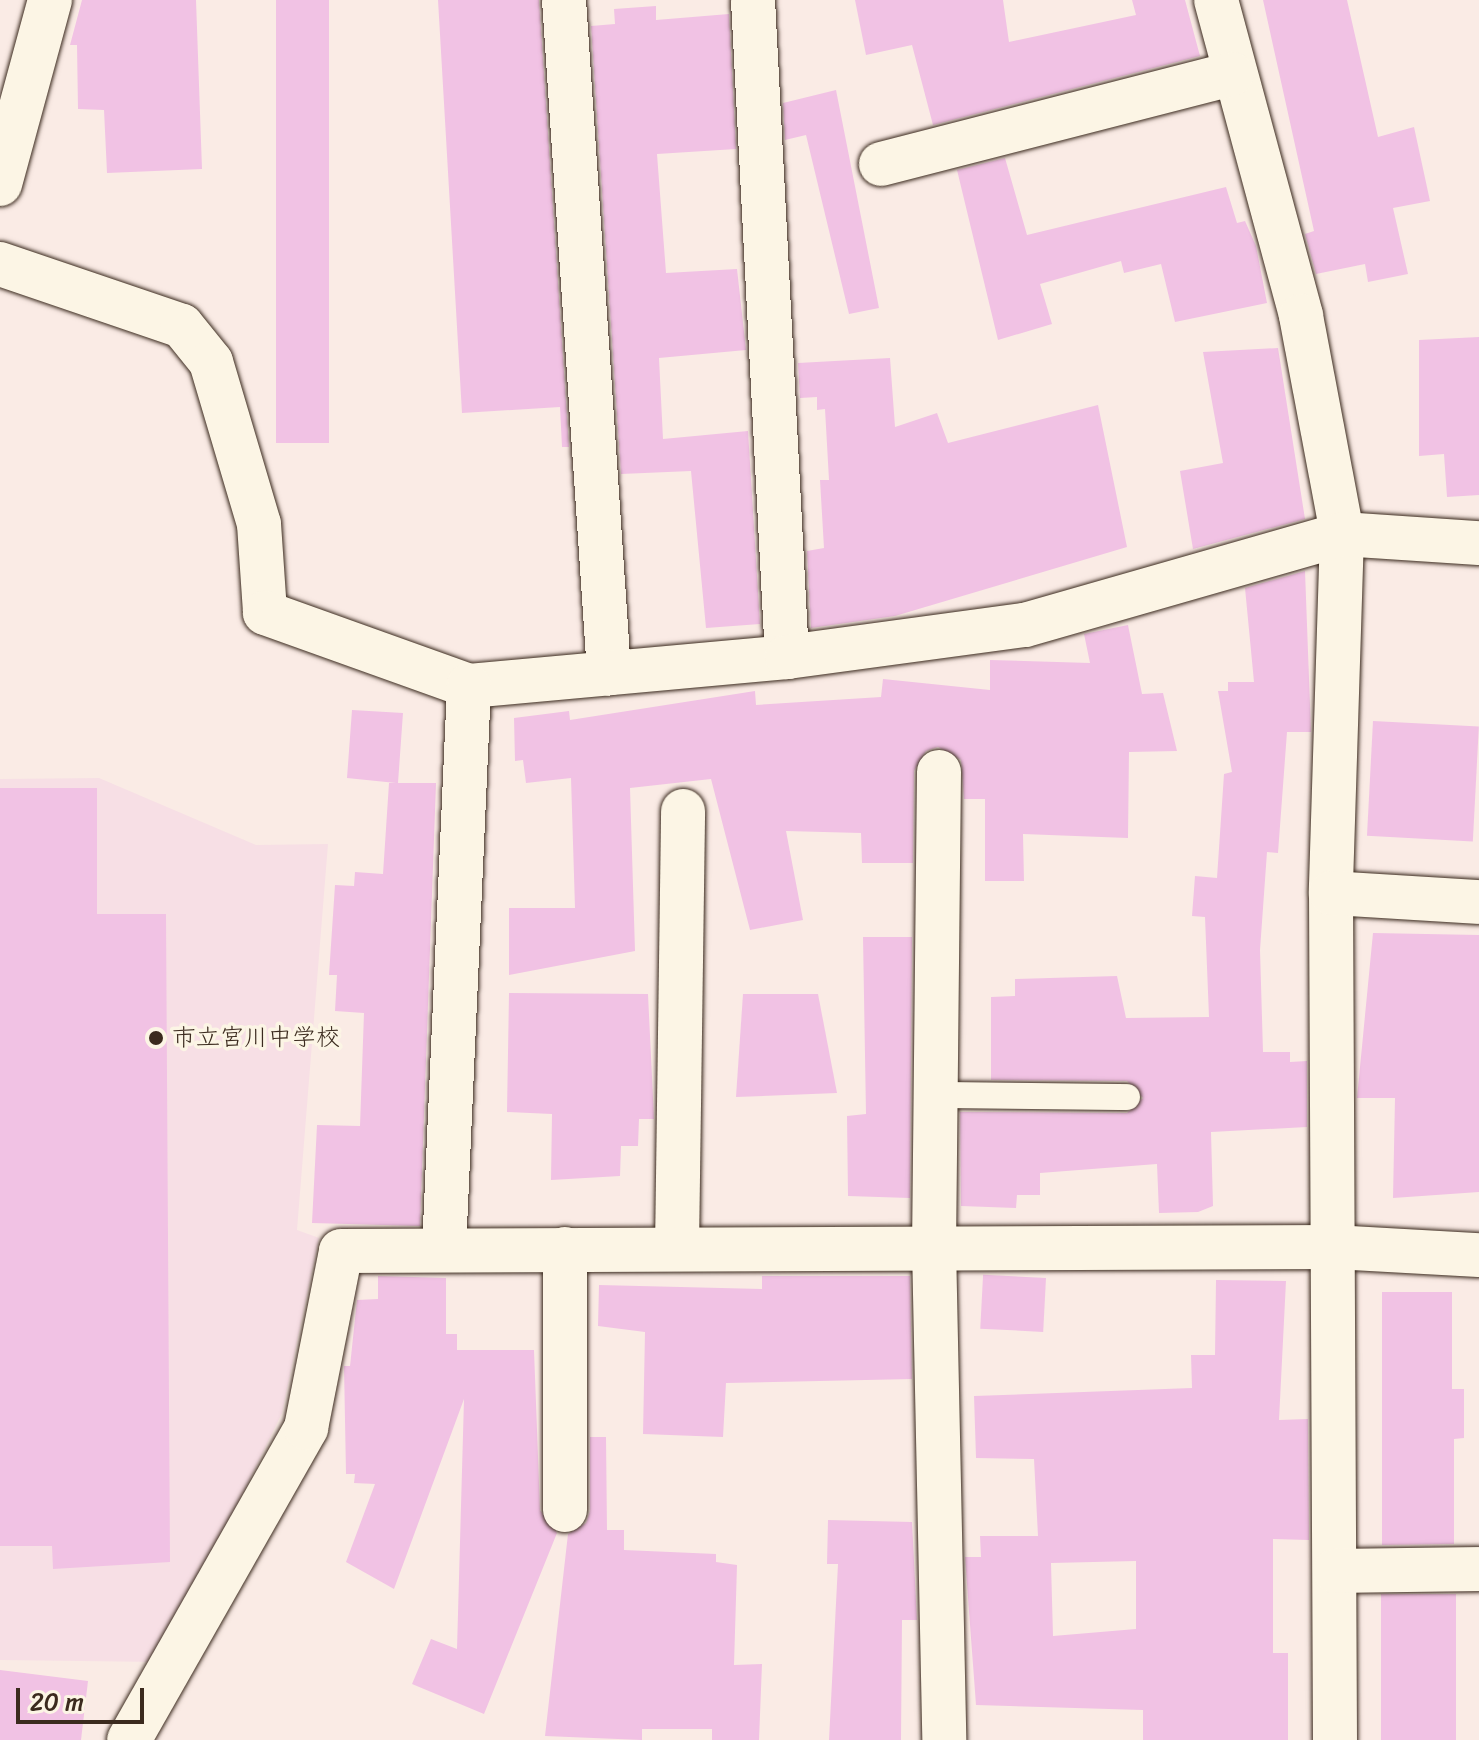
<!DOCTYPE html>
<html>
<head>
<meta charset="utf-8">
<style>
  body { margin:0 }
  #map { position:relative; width:1479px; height:1740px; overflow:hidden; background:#faebe5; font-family:Sriracha,"Klee One",sans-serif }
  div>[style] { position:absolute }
  .built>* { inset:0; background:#f7dfe5 }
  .building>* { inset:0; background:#f1c2e4; transform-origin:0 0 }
  .roads { filter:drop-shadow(0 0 2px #3b2a1e) drop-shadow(0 0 2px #3b2a1e) }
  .lane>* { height:26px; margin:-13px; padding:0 13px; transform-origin:13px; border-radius:13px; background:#fcf5e5 }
  .street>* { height:44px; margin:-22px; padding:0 22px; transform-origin:22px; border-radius:22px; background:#fcf5e5 }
  .dots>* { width:22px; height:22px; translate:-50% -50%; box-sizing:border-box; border:4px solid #fcf5e5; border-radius:50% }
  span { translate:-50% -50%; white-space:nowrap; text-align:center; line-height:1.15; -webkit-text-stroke:7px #fcf5e5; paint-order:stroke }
  .poi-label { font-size:24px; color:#3b2a1e }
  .left { translate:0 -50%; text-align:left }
  .scale { position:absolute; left:16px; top:1688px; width:128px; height:36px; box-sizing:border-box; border:4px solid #3b2a1e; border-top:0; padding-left:10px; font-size:24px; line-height:28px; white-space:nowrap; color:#3b2a1e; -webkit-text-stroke:6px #fcf5e5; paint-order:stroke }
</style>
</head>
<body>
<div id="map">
  <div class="built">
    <div style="clip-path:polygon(99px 778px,256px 845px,328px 844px,297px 1230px,319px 1238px,282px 1413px,161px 1662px,0 1660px,0 779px)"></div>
  </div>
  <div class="building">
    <div style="clip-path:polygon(82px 0,196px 0,202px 169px,107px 173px,104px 110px,78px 109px,77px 45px,70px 45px)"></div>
    <div style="left:276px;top:0;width:53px;height:443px"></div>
    <div style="clip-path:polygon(438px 0,539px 0,569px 447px,562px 447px,560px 407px,462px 413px)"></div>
    <div style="clip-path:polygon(855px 0,1003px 0,1009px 42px,1136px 15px,1132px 0,1185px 0,1200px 56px,933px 125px,912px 45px,866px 55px)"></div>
    <div style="clip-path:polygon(1263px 0,1347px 0,1378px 137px,1414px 127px,1430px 201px,1393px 208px,1408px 274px,1368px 282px,1365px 264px,1316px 274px,1305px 234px,1314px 231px)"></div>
    <div style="clip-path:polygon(656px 6px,656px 20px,729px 14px,736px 149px,657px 154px,666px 273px,737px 269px,746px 350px,659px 358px,663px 439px,748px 431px,760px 624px,706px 628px,691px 471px,621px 474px,591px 26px,615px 24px,614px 9px)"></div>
    <div style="clip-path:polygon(836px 90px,879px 308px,849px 314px,806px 135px,785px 140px,783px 103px)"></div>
    <div style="clip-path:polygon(1005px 158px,1027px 235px,1226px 187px,1237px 223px,1245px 221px,1256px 246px,1267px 303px,1175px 322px,1161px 264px,1124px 273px,1121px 261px,1040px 284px,1052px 324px,998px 340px,957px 170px)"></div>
    <div style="clip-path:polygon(1479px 337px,1479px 495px,1447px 497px,1444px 454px,1419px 456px,1419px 340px)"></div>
    <div style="clip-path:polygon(1278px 348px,1305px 519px,1193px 549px,1180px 471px,1223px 463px,1203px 352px)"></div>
    <div style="clip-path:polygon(890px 358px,895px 427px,937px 413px,948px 443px,1098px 405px,1127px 547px,895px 616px,811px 628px,807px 551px,824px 548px,820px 480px,829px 480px,825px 409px,817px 410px,817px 397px,800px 398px,798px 363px)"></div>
    <div style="clip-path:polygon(1305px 571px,1311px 732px,1287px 732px,1278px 853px,1267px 852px,1260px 950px,1263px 1052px,1290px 1052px,1290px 1062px,1307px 1061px,1307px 1127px,1211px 1132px,1213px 1206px,1198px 1212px,1159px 1213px,1157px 1164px,1040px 1173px,1040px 1195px,1017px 1195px,1016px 1208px,961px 1206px,960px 1112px,1127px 1113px,1143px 1098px,1127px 1081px,991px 1080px,991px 997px,1015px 996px,1015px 979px,1117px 976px,1126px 1018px,1209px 1017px,1205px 917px,1192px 916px,1195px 876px,1217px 878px,1224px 774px,1232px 772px,1218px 691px,1228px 691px,1228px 682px,1254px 682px,1245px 588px)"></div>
    <div style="clip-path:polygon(1128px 625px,1142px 694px,1163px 693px,1177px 751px,1129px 752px,1128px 838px,1023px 834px,1024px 881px,985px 881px,985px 799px,964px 799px,961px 760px,938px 747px,926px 751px,914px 771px,913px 863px,862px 863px,861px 833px,786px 831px,803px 920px,750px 930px,711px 779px,630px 788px,635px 951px,509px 975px,509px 908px,575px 908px,571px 778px,526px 783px,523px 760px,515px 761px,514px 718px,569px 711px,570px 720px,755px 691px,756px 705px,881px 697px,883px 679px,990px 690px,990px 660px,1090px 663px,1084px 634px)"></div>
    <div style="clip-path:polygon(352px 710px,403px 713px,398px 783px,436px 783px,420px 1226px,312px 1223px,317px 1125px,360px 1126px,364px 1013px,335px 1011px,337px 975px,329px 975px,335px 885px,354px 886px,355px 872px,383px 874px,389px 783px,396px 783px,347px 778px)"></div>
    <div style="left:1373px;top:721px;width:106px;height:115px;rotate:3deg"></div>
    <div style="clip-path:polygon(0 788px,97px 788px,97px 914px,166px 914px,170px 1562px,53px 1569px,52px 1546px,0 1546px)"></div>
    <div style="clip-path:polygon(1373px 933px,1479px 935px,1479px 1192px,1393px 1198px,1395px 1098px,1357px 1098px)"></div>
    <div style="clip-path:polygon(863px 937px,912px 937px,910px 1198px,848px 1196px,847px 1116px,866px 1114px)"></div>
    <div style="clip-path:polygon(509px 993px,648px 994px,654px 1119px,639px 1119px,638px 1146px,621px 1146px,620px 1176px,551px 1180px,552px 1114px,507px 1112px)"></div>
    <div style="clip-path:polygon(743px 994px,818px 994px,837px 1093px,736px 1097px)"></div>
    <div style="clip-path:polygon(378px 1276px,446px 1278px,446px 1334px,457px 1334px,457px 1350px,534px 1350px,540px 1510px,557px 1533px,484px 1714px,412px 1684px,431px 1639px,457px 1649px,464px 1399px,394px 1589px,346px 1562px,375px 1484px,354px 1483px,355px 1474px,346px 1474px,344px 1366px,350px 1366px,357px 1300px,378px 1299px)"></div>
    <div style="clip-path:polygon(762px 1276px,910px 1276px,912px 1379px,726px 1383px,723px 1437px,643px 1434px,645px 1332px,598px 1326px,599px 1285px,762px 1289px)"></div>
    <div style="left:1046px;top:1278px;width:54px;height:63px;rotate:93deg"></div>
    <div style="clip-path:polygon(evenodd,1216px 1280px,1286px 1281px,1279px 1420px,1308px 1419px,1309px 1540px,1273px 1539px,1273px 1653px,1288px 1653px,1288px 1740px,1143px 1740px,1143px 1710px,976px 1705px,965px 1557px,981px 1557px,980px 1536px,1038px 1536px,1034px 1459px,976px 1458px,974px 1396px,1192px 1388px,1191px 1355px,1215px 1355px,1216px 1280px,1136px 1561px,1136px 1629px,1053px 1636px,1051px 1563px,1136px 1561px)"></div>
    <div style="clip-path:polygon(1382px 1292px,1452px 1292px,1452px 1389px,1464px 1389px,1464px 1438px,1454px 1439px,1454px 1544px,1382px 1545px)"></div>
    <div style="clip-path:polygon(590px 1437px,606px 1437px,607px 1530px,624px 1530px,624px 1550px,716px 1554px,716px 1562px,737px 1565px,734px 1665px,762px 1664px,759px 1740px,712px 1740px,712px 1729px,642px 1729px,642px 1740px,545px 1736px,568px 1534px,586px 1523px,590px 1511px)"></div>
    <div style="clip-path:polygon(828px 1520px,912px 1522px,917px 1620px,902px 1620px,901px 1740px,829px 1740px,838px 1564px,827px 1564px)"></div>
    <div style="left:1456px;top:1594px;width:146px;height:75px;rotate:90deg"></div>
    <div style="clip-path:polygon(0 1670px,88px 1681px,81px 1740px,0 1740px)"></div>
  </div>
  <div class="roads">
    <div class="lane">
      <div style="left:936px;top:1095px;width:191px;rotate:0.6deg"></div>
    </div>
    <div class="street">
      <div style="left:564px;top:0;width:675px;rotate:86.17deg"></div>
      <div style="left:753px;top:0;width:658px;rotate:87.04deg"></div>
      <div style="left:1216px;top:0;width:327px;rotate:74.9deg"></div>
      <div style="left:1301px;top:316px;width:222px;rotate:79.3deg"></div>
      <div style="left:1342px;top:534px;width:359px;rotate:91.8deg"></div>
      <div style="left:1331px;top:893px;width:847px;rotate:89.73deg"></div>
      <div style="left:881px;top:164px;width:362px;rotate:-14.4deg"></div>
      <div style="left:0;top:184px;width:191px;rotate:-74.8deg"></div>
      <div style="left:0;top:264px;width:192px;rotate:18.8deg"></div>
      <div style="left:182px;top:326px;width:46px;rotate:51.1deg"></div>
      <div style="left:211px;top:362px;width:169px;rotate:73.5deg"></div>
      <div style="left:259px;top:524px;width:89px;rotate:86.1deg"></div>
      <div style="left:265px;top:613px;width:217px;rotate:19.7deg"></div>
      <div style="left:469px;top:686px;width:319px;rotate:-5.2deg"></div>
      <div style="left:787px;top:657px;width:240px;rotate:-7.7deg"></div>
      <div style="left:1025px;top:625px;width:330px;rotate:-16deg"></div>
      <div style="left:1342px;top:534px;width:137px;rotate:3.8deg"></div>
      <div style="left:939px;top:772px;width:474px;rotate:90.6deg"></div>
      <div style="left:934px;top:1246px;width:494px;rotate:88.8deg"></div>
      <div style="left:1331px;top:893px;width:148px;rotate:3.5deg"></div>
      <div style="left:677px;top:1248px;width:437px;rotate:-89.2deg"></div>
      <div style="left:444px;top:1250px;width:565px;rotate:-87.46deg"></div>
      <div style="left:565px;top:1510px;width:261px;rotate:-90deg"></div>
      <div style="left:1335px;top:1571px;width:144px;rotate:-0.8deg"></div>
      <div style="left:129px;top:1740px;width:359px;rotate:-60.4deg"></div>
      <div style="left:306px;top:1428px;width:180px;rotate:-78.8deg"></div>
      <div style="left:341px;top:1251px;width:993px;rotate:-0.23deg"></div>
      <div style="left:1334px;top:1247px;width:145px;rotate:3.2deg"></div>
    </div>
  </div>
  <div class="dots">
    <div style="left:156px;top:1038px;background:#3b2a1e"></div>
  </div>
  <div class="poi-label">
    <span class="left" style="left:172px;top:1038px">市立宮川中学校</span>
  </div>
  <div class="scale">20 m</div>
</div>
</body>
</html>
